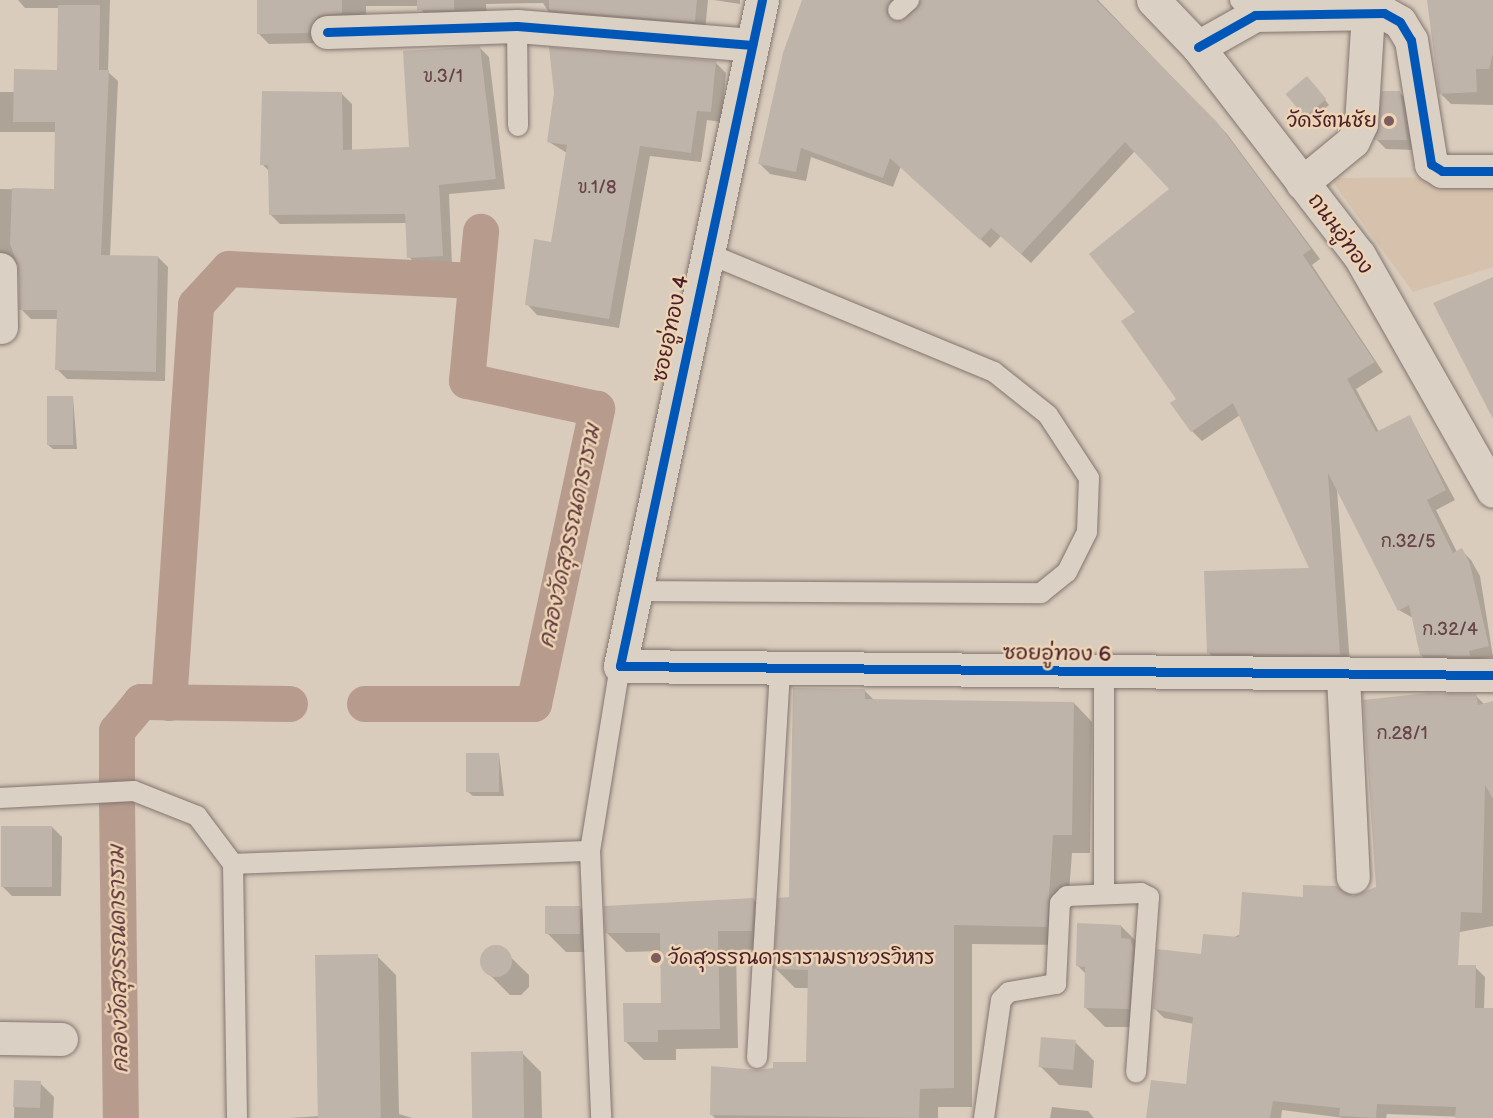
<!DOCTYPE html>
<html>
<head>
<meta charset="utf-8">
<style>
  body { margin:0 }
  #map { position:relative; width:1493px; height:1118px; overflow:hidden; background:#d9ccbc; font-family:"Balsamiq Sans","Playpen Sans Thai",sans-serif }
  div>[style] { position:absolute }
  .built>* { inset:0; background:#d6c1ac }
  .shadow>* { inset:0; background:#0003 }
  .canal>* { height:36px; margin:-18px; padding:0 18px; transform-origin:18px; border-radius:18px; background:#b79c8e }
  .building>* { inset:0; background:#bfb4a9; transform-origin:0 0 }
  .round { border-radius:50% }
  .roads { filter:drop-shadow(0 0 2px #837570) drop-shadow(0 0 2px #837570) }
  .lane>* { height:20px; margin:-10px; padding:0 10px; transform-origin:10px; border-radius:10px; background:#dad0c4 }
  .street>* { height:33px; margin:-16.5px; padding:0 16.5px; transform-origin:16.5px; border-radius:16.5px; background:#dad0c4 }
  .secondary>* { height:33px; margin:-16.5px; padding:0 16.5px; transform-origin:16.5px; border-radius:16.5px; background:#dad0c4 }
  .cycleway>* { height:9px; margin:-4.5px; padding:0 4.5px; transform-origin:4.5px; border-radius:4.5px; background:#0057b8 }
  .dots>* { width:16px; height:16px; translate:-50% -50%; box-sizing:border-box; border:3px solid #ecd4b4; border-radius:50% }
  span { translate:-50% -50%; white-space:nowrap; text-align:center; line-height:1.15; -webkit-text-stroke:5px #ecd4b4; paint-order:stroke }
  .number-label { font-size:18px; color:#67444a }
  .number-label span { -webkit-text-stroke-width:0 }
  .poi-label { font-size:21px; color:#4a1f2b }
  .right { translate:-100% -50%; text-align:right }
  .left { translate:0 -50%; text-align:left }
  .street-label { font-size:21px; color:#4a1f2b }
  .water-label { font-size:22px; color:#62393f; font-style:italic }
</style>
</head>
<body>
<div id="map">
  <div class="built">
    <div style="clip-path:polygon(1493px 177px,1493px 267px,1413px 292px,1330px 178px)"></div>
  </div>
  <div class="shadow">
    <div style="clip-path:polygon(18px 0,110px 0,108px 72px,118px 81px,110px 256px,158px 257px,168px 267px,165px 381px,67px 379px,57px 369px,59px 319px,31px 319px,21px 309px,18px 264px,0 263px,0 189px,55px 190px,56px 132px,0 132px,0 92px,15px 92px,58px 71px,59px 8px,25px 8px)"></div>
    <div style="clip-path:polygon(257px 0,708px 0,705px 31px,553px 19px,543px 3px,486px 4px,487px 18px,429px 20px,419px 6px,366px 6px,366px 22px,319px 43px,269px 44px,258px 33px)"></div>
    <div style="clip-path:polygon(714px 0,740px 0,740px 4px)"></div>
    <div style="clip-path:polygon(804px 0,920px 0,899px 11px,901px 23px,922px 0,1098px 0,1227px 134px,1320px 259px,1312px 265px,1383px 372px,1356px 389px,1379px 432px,1410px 417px,1455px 500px,1436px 510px,1457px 552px,1461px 550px,1471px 560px,1480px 576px,1493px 657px,1431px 665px,1421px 655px,1413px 618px,1399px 610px,1337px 489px,1350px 664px,1219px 663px,1209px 653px,1311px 569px,1240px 415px,1202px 441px,1192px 431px,1172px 403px,1178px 400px,1138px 312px,1171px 189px,1135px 151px,1031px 263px,1001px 236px,990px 248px,901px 166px,893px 187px,811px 157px,806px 181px,770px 174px,760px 164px)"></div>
    <div style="clip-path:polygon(1429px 0,1493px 0,1493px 105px,1451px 104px,1440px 93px)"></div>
    <div style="clip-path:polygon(479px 47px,489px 57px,505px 189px,449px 194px,452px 265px,419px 267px,409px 257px,407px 223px,280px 224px,270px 214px,270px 172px,262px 164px,342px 94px,352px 104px,352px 151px,410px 148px)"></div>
    <div style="clip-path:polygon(715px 62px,726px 73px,721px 122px,707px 120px,701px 162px,650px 156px,619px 328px,537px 315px,527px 304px,552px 243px,567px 153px,549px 142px)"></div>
    <div style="clip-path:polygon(1311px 82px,1329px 105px,1310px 121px,1305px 117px)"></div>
    <div style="clip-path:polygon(1400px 93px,1410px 103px,1416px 150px,1386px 149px,1376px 139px)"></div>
    <div style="clip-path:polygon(73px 397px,77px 449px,53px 449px,48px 445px)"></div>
    <div style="clip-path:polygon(865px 691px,874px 700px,1074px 703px,1092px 722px,1090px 853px,1072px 853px,1065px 945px,972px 944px,972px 1107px,938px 1107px,938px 1118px,715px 1118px,711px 1114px,757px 1071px,808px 1064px,809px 988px,795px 988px,776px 969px,791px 899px)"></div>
    <div style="clip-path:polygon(1475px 695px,1485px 705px,1493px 703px,1493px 926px,1326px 956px,1475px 967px,1485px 977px,1484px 1009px,1493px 1010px,1493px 1118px,1387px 1114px,1386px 1118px,1344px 1118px,1282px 1110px,1281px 1118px,1148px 1118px,1187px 1086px,1194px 1024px,1164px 1018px,1154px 1008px,1203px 955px,1304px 898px,1353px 897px,1377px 888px)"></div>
    <div style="clip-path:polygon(499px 754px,504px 796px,473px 796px,468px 792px)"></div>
    <div style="clip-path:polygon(52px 827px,62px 837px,61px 896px,12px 896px,2px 886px)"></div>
    <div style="clip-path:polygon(754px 900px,773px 919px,771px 949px,736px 950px,738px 1048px,676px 1049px,676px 1060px,644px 1060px,625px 1041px,663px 1004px,662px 951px,626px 952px,607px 933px)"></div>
    <div style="clip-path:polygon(580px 908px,599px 927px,600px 952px,566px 952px,547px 933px)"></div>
    <div style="clip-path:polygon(1121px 926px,1140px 945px,1147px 1027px,1105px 1027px,1086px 1008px,1087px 975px,1078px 966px)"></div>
    <div style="clip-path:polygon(490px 948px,501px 948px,529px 975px,529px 987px,521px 995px,510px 995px,482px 967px,482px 956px)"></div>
    <div style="clip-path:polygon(377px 956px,396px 975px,399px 1114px,412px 1118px,289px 1118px,320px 1116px)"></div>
    <div style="clip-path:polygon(1075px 1042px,1094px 1061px,1092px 1088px,1059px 1085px,1040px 1066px)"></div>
    <div style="clip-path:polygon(522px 1053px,541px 1072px,542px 1118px,474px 1118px)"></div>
    <div style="clip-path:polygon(15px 1082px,40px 1083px,54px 1097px,53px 1118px,14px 1118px)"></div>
    <div style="clip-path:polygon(1052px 1107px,1088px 1111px,1094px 1118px,1050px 1118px)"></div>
  </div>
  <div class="canal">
    <div style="left:169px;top:703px;width:399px;rotate:-86.1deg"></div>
    <div style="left:196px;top:305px;width:49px;rotate:-47.5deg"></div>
    <div style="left:229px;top:269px;width:247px;rotate:2.8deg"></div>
    <div style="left:365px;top:704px;width:169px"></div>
    <div style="left:534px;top:704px;width:302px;rotate:-77.9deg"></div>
    <div style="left:597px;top:409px;width:133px;rotate:-167.8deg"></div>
    <div style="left:467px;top:381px;width:150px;rotate:-84.6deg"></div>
    <div style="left:117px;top:785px;width:54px;rotate:-90deg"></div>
    <div style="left:117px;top:731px;width:38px;rotate:-50deg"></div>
    <div style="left:141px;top:702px;width:149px;rotate:0.8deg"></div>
    <div style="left:117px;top:801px;width:317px;rotate:89.3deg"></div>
  </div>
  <div class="building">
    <div style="clip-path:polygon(257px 0,342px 0,342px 13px,318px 16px,308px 33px,257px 34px)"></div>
    <div style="left:417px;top:0;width:37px;height:10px"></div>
    <div style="clip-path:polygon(549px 0,697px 0,695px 22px,549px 10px)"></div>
    <div style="clip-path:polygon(802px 0,891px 0,886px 13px,900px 22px,921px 0,1096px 0,1217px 122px,1311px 249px,1303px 255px,1375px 362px,1347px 379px,1376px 432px,1410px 415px,1446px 490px,1427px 500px,1453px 553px,1462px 548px,1470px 564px,1489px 646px,1469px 651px,1470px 656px,1420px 655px,1409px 605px,1398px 611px,1328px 473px,1340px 655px,1207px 653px,1204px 571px,1309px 568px,1233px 403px,1191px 432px,1170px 403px,1176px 399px,1121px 321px,1135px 312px,1089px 254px,1169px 189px,1125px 142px,1021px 254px,991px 228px,980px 240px,890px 158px,883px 178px,801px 148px,796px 172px,758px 164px,783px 53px)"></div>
    <div style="clip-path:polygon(1427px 0,1493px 0,1493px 54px,1489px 69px,1476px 69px,1477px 92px,1439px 94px)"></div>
    <div style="clip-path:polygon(58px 5px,100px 5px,99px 70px,109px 70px,101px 255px,158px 256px,156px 372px,55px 370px,57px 310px,19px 310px,19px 269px,10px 244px,12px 188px,54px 189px,55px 122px,13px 122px,14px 69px,57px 70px)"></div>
    <div style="clip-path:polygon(480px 46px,496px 179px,439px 185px,443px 256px,407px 258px,405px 214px,269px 215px,268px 165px,260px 165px,262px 91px,342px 92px,343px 150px,409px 147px,403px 51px)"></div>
    <div style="clip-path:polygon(549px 47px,716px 61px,711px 112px,697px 111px,691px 153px,640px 146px,609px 319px,525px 305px,534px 239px,551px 242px,567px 145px,547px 142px,554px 93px)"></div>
    <div style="left:1307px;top:76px;width:30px;height:28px;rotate:50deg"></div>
    <div style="clip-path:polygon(1382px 91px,1400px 91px,1407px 140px,1374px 140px)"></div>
    <div style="clip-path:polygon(1493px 277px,1493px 419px,1433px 303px)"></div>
    <div style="left:47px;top:396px;width:26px;height:49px"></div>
    <div style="clip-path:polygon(793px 688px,865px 689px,865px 699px,1074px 702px,1072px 835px,1053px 835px,1047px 927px,954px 925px,954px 1088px,920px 1089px,919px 1118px,710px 1115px,711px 1066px,757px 1070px,773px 1068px,773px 1062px,806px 1062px,808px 970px,774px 969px,778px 898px,789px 897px)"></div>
    <div style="clip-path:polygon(1428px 693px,1476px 694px,1478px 705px,1493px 701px,1493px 799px,1485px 785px,1482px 913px,1461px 912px,1458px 965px,1476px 965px,1475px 1008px,1493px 1008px,1493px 1118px,1455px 1118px,1456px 1107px,1377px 1104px,1376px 1118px,1339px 1116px,1340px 1108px,1273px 1101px,1270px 1118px,1146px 1118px,1151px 1080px,1186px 1084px,1193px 1017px,1153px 1009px,1157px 949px,1201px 954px,1203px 934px,1239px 937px,1242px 892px,1303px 897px,1303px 885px,1337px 886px,1353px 896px,1376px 887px,1363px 700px)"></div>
    <div style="left:466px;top:753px;width:33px;height:39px"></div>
    <div style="left:1px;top:826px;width:51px;height:61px"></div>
    <div style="clip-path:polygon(754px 898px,752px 931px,718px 931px,720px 1029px,658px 1030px,658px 1042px,624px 1042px,623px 1003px,661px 1003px,660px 933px,605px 933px,604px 906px)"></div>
    <div style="left:545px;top:906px;width:35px;height:28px"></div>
    <div style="clip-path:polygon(1077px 923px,1121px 925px,1121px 938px,1130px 939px,1133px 947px,1129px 1009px,1084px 1008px,1085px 967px,1076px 966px)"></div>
    <div class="round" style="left:480px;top:945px;width:32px;height:32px"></div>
    <div style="left:378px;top:954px;width:164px;height:63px;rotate:89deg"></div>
    <div style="left:1041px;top:1037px;width:35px;height:30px;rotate:5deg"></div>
    <div style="left:523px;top:1051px;width:67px;height:52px;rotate:89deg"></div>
    <div style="left:14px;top:1080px;width:27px;height:27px;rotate:2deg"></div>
  </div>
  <div class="roads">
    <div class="lane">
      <div style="left:1240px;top:0;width:21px;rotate:45deg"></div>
      <div style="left:898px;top:10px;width:15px;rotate:-42deg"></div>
      <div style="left:517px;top:26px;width:100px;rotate:89.4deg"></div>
      <div style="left:632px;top:591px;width:409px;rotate:0.3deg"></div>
      <div style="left:1041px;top:593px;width:33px;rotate:-39deg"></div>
      <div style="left:1067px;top:572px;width:45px;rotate:-63.4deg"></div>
      <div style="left:1087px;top:532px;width:54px;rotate:-87.9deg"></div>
      <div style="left:1089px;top:478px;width:75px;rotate:-123.1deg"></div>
      <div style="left:1048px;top:415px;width:69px;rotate:-141.5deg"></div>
      <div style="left:994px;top:372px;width:312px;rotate:-157.5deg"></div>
      <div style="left:1104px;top:672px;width:222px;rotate:90deg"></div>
      <div style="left:0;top:798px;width:134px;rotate:-3deg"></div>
      <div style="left:134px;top:791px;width:68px;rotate:21.6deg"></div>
      <div style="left:197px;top:816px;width:60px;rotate:53.1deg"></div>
      <div style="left:590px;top:851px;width:267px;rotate:87.6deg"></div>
      <div style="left:757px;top:1058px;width:391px;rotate:-86.6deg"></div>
      <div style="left:237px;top:1118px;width:254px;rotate:-90.9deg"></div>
      <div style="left:233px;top:864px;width:357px;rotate:-2.1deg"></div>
      <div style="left:590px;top:851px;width:187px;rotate:-80.8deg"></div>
      <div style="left:984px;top:1118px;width:119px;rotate:-81.8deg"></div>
      <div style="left:1001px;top:1000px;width:11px;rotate:-45deg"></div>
      <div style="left:1009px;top:992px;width:48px;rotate:-9.7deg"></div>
      <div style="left:1056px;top:984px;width:81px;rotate:-87.2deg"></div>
      <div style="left:1060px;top:903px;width:10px;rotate:-45deg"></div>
      <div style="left:1067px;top:896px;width:74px;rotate:-2.3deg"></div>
      <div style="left:1141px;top:893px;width:9px;rotate:27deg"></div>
      <div style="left:1149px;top:897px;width:176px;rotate:94.2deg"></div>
    </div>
    <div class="street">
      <div style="left:762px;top:0;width:681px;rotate:102.04deg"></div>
      <div style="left:620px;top:666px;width:873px;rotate:0.59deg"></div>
      <div style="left:327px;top:32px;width:190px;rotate:-1.8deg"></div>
      <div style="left:517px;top:26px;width:236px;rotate:4.6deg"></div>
      <div style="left:1198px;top:47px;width:65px;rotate:-29.3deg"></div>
      <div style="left:1255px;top:15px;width:129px;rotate:-0.9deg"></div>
      <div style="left:1384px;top:13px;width:18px;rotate:29deg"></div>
      <div style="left:1400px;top:22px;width:21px;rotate:59deg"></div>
      <div style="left:1411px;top:40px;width:126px;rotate:80.8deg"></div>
      <div style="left:1431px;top:164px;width:13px;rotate:32deg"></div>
      <div style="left:1442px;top:171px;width:51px"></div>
      <div style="left:1302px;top:183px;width:66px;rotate:-39.5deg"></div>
      <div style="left:1353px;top:141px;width:19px;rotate:-65deg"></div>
      <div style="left:1361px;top:124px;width:112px;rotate:-86.4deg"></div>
      <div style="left:0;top:269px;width:58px;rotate:89deg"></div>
      <div style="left:1343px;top:676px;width:201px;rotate:87.2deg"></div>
      <div style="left:0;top:1038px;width:61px;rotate:0.9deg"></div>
    </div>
    <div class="secondary">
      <div style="left:1153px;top:0;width:65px;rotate:46.2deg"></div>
      <div style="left:1198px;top:47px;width:263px;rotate:52.3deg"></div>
      <div style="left:1359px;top:255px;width:271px;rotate:60.4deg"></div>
    </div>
  </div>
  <div class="cycleway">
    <div style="left:762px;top:0;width:681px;rotate:102.04deg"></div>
    <div style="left:620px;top:666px;width:873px;rotate:0.59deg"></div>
    <div style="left:327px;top:32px;width:190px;rotate:-1.8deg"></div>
    <div style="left:517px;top:26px;width:236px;rotate:4.6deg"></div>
    <div style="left:1198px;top:47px;width:65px;rotate:-29.3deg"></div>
    <div style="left:1255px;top:15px;width:129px;rotate:-0.9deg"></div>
    <div style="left:1384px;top:13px;width:18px;rotate:29deg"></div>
    <div style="left:1400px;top:22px;width:21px;rotate:59deg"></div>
    <div style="left:1411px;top:40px;width:126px;rotate:80.8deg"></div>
    <div style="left:1431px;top:164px;width:13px;rotate:32deg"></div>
    <div style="left:1442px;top:171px;width:51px"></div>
  </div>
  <div class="dots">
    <div style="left:1389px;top:121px;background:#7c5c5e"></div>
    <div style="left:656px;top:958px;background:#7c5c5e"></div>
  </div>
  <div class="number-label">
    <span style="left:443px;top:77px">ข.3/1</span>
    <span style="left:597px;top:188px">ข.1/8</span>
    <span style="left:1408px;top:542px">ก.32/5</span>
    <span style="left:1450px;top:630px">ก.32/4</span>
    <span style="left:1402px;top:734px">ก.28/1</span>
  </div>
  <div class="poi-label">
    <span class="right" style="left:1377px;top:121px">วัดรัตนชัย</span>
    <span class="left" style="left:668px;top:958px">วัดสุวรรณดารารามราชวรวิหาร</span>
  </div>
  <div class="street-label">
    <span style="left:1340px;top:234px;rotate:54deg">ถนนอู่ทอง</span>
    <span style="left:671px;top:329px;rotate:-78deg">ซอยอู่ทอง 4</span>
    <span style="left:1057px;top:654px;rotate:1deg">ซอยอู่ทอง 6</span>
  </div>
  <div class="water-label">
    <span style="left:570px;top:536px;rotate:-78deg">คลองวัดสุวรรณดาราราม</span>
    <span style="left:119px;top:959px;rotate:-91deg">คลองวัดสุวรรณดาราราม</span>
  </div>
</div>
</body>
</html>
